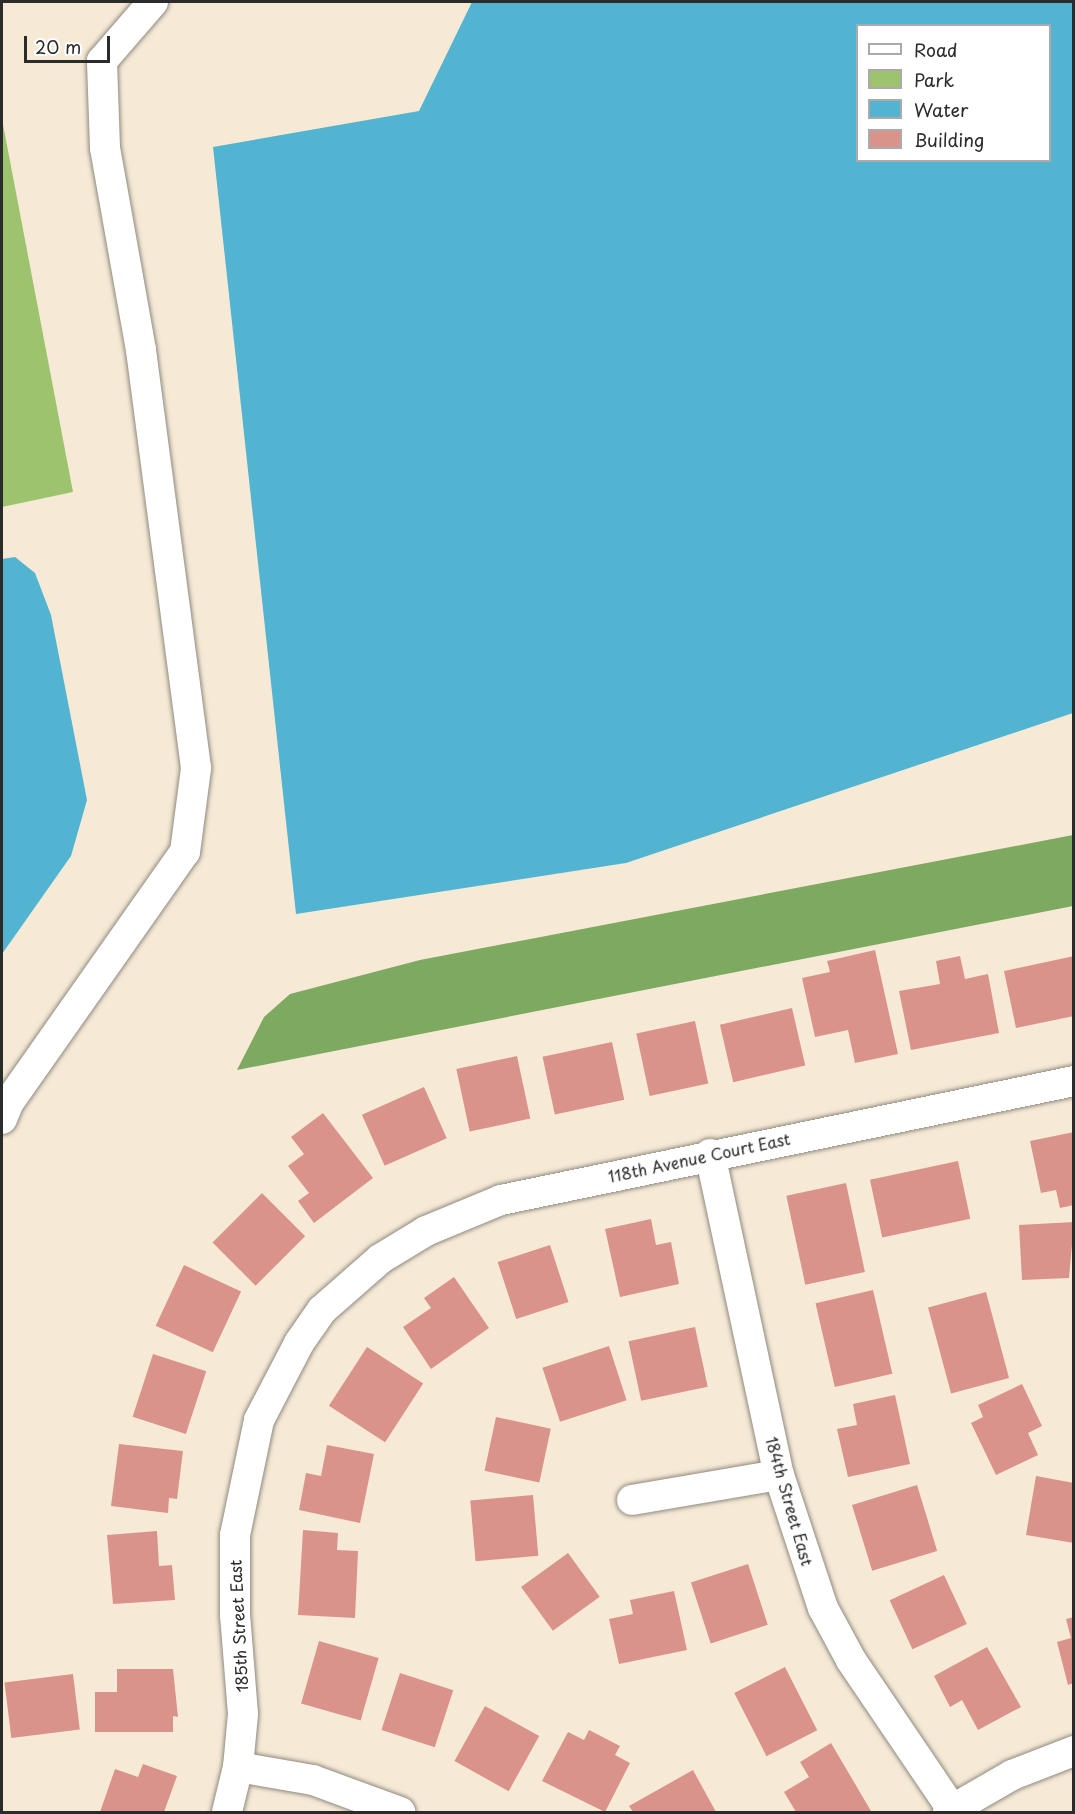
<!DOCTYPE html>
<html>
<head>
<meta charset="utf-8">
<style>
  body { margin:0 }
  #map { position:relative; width:1075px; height:1814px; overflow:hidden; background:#f6ead6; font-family:"Playpen Sans",sans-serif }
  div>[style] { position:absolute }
  .green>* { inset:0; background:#9ec36e }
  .forest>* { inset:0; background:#7ea961 }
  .water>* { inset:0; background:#53b4d1 }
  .building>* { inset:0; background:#da938b; transform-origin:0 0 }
  .roads { filter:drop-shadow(0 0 2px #908a80) drop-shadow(0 0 2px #908a80) }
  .minor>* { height:30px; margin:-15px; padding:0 15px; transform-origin:15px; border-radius:15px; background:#fff }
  span { translate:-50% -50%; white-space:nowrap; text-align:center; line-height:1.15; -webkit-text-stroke:6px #fff; paint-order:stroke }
  .street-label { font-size:16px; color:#2b2b2b }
  .frame { position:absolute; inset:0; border:3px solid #2b2b2b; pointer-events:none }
  .legend { position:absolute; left:856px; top:24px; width:195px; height:138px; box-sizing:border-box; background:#fff; border:2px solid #aaa; margin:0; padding:8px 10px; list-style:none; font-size:18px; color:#2b2b2b }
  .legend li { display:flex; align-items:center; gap:12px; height:30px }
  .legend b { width:30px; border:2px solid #aaa }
  .scale { position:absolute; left:24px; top:36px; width:86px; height:27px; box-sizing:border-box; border:3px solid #2b2b2b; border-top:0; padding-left:8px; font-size:18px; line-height:21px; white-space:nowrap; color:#2b2b2b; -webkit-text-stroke:4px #fff; paint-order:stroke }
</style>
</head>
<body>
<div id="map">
  <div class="green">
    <div style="clip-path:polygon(2px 119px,73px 492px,2px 507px)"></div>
  </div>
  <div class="forest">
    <div style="clip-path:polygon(1073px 835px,1073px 906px,237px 1070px,264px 1017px,290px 994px,420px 960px)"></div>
  </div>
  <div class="water">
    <div style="clip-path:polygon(evenodd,472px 2px,1073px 2px,1073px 713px,626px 863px,296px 914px,213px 147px,419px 111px,472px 2px,858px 26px,1050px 26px,1050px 160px,858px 160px,858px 26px)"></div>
    <div style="clip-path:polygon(15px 557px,35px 573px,51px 615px,87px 800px,71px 856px,2px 954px,2px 559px)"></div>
  </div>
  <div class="building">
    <div style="clip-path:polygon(875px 950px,898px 1054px,855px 1063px,848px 1030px,815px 1037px,802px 978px,830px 972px,827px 961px)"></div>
    <div style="clip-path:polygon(960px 956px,965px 979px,988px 974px,999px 1033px,911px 1050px,899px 991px,940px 984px,936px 961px)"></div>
    <div style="clip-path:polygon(1074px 956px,1074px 1016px,1016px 1028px,1004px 971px)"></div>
    <div style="left:792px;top:1008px;width:59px;height:74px;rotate:77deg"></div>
    <div style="left:695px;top:1021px;width:64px;height:60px;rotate:78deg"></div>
    <div style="left:612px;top:1042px;width:59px;height:71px;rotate:78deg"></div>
    <div style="left:517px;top:1056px;width:64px;height:62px;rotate:78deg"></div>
    <div style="left:424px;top:1087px;width:56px;height:68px;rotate:66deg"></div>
    <div style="clip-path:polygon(323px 1113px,373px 1178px,314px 1223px,298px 1201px,309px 1193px,288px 1166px,304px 1154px,291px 1137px)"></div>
    <div style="clip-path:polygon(1074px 1132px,1074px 1205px,1060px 1208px,1056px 1190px,1041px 1193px,1030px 1141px)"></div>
    <div style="left:958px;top:1161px;width:59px;height:90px;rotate:78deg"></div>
    <div style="left:846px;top:1183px;width:91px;height:61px;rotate:78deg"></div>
    <div style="left:262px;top:1193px;width:61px;height:70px;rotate:45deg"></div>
    <div style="clip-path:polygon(651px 1219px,656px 1245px,671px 1242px,679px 1284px,620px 1297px,605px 1229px)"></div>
    <div style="clip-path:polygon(1074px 1222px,1069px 1278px,1022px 1280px,1019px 1225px)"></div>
    <div style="left:550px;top:1245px;width:60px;height:55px;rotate:72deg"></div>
    <div style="left:184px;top:1265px;width:63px;height:67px;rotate:25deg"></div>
    <div style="clip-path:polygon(454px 1277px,489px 1328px,431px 1369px,403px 1327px,431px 1308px,424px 1298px)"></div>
    <div style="left:873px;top:1290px;width:86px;height:59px;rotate:77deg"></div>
    <div style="left:986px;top:1292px;width:89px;height:60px;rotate:75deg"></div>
    <div style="left:695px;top:1327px;width:61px;height:68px;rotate:78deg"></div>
    <div style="left:609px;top:1346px;width:57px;height:70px;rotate:72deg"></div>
    <div style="left:367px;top:1347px;width:67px;height:70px;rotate:33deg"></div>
    <div style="left:153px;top:1354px;width:56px;height:66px;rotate:18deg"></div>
    <div style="clip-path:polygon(1022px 1384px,1042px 1426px,1028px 1433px,1038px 1455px,996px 1475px,971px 1423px,983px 1417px,978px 1405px)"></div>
    <div style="clip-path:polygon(895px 1395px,910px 1464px,848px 1477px,837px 1429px,857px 1425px,853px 1404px)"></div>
    <div style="left:496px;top:1417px;width:56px;height:55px;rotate:12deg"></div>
    <div style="clip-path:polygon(119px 1444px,183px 1451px,177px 1499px,169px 1498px,168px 1513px,111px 1506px)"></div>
    <div style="clip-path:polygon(327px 1445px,374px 1454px,360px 1523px,299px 1510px,306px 1473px,321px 1476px)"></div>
    <div style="clip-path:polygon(1036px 1476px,1074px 1483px,1074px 1543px,1026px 1535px)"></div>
    <div style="left:917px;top:1485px;width:69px;height:68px;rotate:73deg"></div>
    <div style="left:533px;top:1495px;width:61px;height:63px;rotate:85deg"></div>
    <div style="clip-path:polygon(303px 1530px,338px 1533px,337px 1550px,358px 1551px,355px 1618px,298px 1615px)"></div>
    <div style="clip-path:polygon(157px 1531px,159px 1566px,172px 1565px,175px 1600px,113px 1604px,107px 1535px)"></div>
    <div style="left:568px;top:1553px;width:54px;height:58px;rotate:54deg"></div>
    <div style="left:748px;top:1564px;width:64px;height:60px;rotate:72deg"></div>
    <div style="left:944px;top:1575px;width:54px;height:60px;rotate:65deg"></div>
    <div style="clip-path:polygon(674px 1591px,687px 1650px,619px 1664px,609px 1619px,633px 1614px,630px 1600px)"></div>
    <div style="clip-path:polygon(1074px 1617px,1074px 1683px,1068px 1685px,1057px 1642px,1071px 1638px,1066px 1619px)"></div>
    <div style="left:319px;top:1641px;width:62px;height:65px;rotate:16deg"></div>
    <div style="clip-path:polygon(987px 1647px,1021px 1707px,978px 1730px,962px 1700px,950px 1707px,934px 1676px)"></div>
    <div style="left:785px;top:1667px;width:71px;height:57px;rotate:63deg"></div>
    <div style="clip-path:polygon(117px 1669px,173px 1669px,178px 1717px,173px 1716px,173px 1732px,95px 1732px,95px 1692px,117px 1692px)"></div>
    <div style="left:400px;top:1673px;width:56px;height:60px;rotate:18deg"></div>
    <div style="left:73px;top:1674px;width:56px;height:69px;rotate:83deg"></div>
    <div style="left:485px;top:1706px;width:62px;height:63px;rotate:29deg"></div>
    <div style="clip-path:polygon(589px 1730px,620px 1746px,615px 1755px,630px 1763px,605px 1812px,542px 1781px,568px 1732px,584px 1740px)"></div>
    <div style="clip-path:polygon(831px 1743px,871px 1811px,868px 1812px,796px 1812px,784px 1792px,809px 1777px,800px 1762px)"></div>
    <div style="clip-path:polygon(143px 1764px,177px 1776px,164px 1812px,100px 1812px,115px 1769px,138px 1777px)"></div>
    <div style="clip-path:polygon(693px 1770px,716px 1812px,633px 1812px,629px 1806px)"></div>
  </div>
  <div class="roads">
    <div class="minor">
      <div style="left:2px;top:1119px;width:18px;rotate:-68deg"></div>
      <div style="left:9px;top:1102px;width:306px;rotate:-54.9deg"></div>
      <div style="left:185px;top:852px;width:85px;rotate:-82.5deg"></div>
      <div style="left:196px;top:768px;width:422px;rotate:-97.5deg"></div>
      <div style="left:141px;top:350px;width:205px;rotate:-100.1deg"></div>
      <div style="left:105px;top:148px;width:87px;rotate:-92deg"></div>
      <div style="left:102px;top:61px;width:78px;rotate:-49.2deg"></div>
      <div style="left:710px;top:1154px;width:328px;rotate:77.9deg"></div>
      <div style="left:779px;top:1475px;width:140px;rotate:71.7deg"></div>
      <div style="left:823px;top:1608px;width:59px;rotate:61.7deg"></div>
      <div style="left:851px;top:1660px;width:180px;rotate:55.9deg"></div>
      <div style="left:632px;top:1500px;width:149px;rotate:-9.7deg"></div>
      <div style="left:238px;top:1767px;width:76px;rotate:9.8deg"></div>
      <div style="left:313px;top:1780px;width:93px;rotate:20.2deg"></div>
      <div style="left:227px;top:1812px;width:46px;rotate:-76.3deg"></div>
      <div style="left:238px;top:1767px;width:53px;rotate:-84.6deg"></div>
      <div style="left:243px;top:1714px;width:99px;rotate:-94.6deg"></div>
      <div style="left:235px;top:1615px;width:80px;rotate:-90deg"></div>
      <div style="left:235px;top:1535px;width:117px;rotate:-78.2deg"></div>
      <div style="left:259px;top:1420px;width:87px;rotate:-62.5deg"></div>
      <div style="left:299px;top:1343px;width:40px;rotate:-55.1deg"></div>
      <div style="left:322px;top:1310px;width:77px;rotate:-41.3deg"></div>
      <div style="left:380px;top:1259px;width:54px;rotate:-31.3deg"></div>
      <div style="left:426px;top:1231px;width:81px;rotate:-22.5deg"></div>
      <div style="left:501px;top:1200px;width:585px;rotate:-11.73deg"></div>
      <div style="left:948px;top:1812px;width:74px;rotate:-30deg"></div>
      <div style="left:1012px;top:1775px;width:66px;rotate:-21.2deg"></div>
    </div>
  </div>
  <div class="street-label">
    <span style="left:699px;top:1157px;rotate:-12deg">118th Avenue Court East</span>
    <span style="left:790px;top:1501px;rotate:74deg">184th Street East</span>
    <span style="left:238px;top:1626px;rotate:-93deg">185th Street East</span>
  </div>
  <div class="frame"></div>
  <ul class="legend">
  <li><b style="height:8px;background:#fff"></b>Road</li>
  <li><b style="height:16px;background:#9ec36e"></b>Park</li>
  <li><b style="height:16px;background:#53b4d1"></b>Water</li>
  <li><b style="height:16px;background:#da938b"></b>Building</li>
  </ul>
  <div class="scale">20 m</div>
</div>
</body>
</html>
